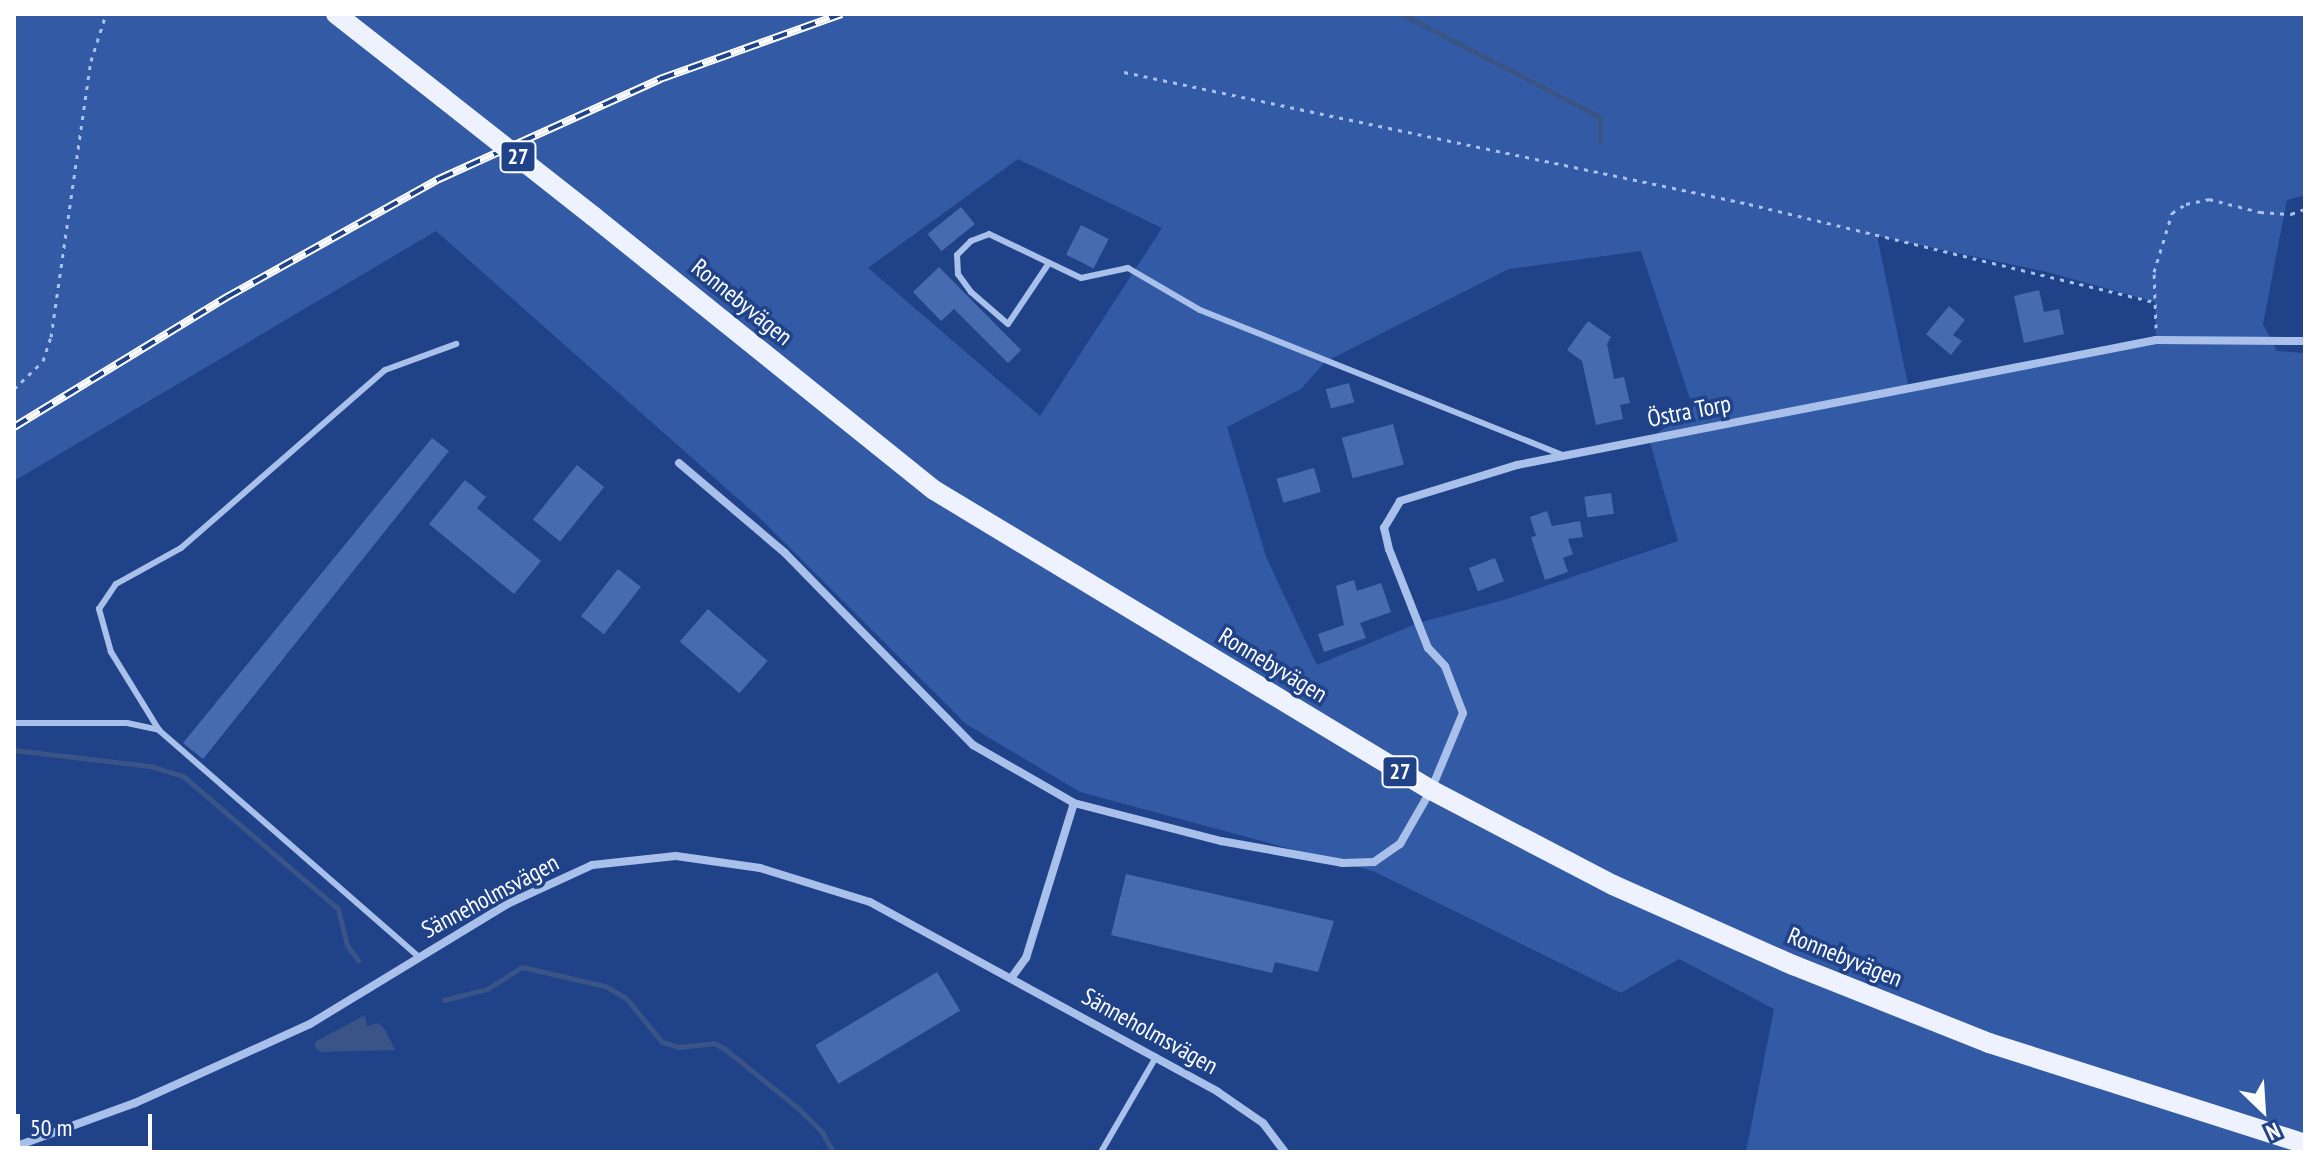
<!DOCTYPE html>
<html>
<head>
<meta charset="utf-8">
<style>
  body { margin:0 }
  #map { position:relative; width:2319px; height:1166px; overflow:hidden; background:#1f4288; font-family:"PT Sans Narrow",sans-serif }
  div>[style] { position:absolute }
  .green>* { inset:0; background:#335aa5 }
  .water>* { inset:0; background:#3b5488 }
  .stream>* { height:5px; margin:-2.5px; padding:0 2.5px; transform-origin:2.5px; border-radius:2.5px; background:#3b5488 }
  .building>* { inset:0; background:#476bb0; transform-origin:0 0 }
  .path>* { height:3px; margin-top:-1.5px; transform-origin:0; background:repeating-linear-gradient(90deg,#a9c0eb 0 4px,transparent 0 10px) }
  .service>* { height:6px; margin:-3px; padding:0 3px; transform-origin:3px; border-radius:3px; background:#a9c0eb }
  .minor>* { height:8px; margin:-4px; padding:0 4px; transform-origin:4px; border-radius:4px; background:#a9c0eb }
  .primary>* { height:20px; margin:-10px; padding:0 10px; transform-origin:10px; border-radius:10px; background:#edf2fe }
  .rail>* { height:8px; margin-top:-4px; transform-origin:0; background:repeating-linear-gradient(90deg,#1f4288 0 15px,#fff 0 30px); box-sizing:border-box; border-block:2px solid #fff }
  .primary-bridge>* { height:20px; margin:-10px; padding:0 10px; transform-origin:10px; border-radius:10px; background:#edf2fe }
  span { translate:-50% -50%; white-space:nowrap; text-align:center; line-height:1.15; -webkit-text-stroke:7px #1f4288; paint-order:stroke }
  .shield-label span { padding:2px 6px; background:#1f4288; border:2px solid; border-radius:6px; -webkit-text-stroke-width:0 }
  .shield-label { font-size:22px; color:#fff; font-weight:700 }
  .street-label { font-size:24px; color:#fff }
  .frame { position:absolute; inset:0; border:16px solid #fff; pointer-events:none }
  .north { position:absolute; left:2223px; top:1070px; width:80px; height:80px; -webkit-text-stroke:6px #1f4288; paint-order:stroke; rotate:155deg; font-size:22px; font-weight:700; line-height:32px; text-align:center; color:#fff }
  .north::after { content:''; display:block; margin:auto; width:28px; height:36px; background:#fff; clip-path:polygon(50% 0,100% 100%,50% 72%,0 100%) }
  .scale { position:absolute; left:16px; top:1114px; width:136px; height:36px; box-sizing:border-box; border:4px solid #fff; border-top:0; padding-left:10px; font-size:24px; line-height:28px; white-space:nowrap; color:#fff; -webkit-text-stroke:6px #1f4288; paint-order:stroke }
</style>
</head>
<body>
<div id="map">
  <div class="green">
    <div style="clip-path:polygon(evenodd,14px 14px,2305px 14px,2305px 195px,2287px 200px,2263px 324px,2277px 351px,2305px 353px,2305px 1152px,1746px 1152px,1774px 1009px,1679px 959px,1621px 993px,1373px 871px,1080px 792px,966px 724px,762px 520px,436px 231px,14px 481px,14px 14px,1018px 159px,1162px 228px,1040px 416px,868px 268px,1018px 159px,14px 14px,1877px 236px,2047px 272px,2155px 302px,2156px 340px,1909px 389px,1877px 236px,14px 14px,1641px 251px,1693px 408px,1649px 439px,1678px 541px,1507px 599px,1418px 623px,1317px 665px,1266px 557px,1227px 427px,1301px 389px,1325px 362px,1509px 269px,1641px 251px)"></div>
  </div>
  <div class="water">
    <div style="clip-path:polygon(365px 1015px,367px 1026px,378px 1023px,386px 1031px,395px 1050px,321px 1052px,315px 1048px,315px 1042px)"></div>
  </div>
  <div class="stream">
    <div style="left:1402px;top:14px;width:223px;rotate:27.5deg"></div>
    <div style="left:1600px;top:117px;width:25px;rotate:90deg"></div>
    <div style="left:14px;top:750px;width:137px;rotate:6.7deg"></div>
    <div style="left:150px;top:766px;width:34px;rotate:17deg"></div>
    <div style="left:183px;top:776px;width:204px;rotate:40.6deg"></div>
    <div style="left:338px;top:909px;width:37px;rotate:76deg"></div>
    <div style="left:347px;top:945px;width:19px;rotate:54deg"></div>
    <div style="left:444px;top:1000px;width:44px;rotate:-14.3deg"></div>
    <div style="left:487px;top:989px;width:41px;rotate:-32.2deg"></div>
    <div style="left:522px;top:967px;width:85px;rotate:12.9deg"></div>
    <div style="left:605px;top:986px;width:24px;rotate:30deg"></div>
    <div style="left:626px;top:998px;width:57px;rotate:50.7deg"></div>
    <div style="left:662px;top:1042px;width:17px;rotate:17deg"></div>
    <div style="left:678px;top:1047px;width:36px;rotate:-6deg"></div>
    <div style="left:714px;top:1043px;width:13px;rotate:29deg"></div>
    <div style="left:725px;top:1049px;width:95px;rotate:39deg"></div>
    <div style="left:799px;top:1109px;width:33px;rotate:45deg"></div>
    <div style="left:822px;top:1132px;width:23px;rotate:61deg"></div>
  </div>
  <div class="building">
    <div style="left:961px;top:207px;width:22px;height:43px;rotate:51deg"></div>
    <div style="left:1081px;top:225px;width:31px;height:33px;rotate:27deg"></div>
    <div style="clip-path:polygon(939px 267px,1021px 350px,1008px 363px,954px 309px,941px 321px,913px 292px)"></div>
    <div style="clip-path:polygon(2039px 290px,2044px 312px,2059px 309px,2064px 334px,2024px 343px,2014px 296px)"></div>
    <div style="clip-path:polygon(1949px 306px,1965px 320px,1953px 335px,1962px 341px,1951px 355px,1926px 334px)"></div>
    <div style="clip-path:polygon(1588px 321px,1611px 337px,1607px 344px,1614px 379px,1624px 377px,1630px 403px,1620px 405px,1623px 419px,1596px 425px,1582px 361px,1567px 350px)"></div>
    <div style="left:1349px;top:383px;width:20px;height:24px;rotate:75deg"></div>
    <div style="left:1393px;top:424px;width:42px;height:53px;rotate:75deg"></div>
    <div style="clip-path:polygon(432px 438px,449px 451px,203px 759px,183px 743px)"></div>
    <div style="left:577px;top:465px;width:35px;height:70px;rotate:39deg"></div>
    <div style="left:1314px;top:468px;width:25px;height:39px;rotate:74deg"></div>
    <div style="clip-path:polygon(465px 480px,486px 497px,477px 508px,541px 561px,514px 594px,429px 524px)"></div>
    <div style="left:1611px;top:493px;width:21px;height:27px;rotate:82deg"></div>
    <div style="clip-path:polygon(1547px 511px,1552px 526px,1580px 521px,1583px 537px,1568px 539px,1573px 554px,1563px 558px,1568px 572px,1545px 580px,1531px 537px,1536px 536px,1530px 517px)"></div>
    <div style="left:1495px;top:558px;width:25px;height:28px;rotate:69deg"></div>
    <div style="left:618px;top:569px;width:29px;height:60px;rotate:38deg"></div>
    <div style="clip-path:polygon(1354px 580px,1357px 591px,1381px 583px,1391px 612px,1360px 623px,1366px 638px,1324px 652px,1318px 634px,1344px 625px,1336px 586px)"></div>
    <div style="left:708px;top:609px;width:79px;height:43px;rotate:41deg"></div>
    <div style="clip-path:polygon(1126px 874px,1334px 921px,1318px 972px,1275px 962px,1272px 973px,1111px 935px)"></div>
    <div style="left:937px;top:972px;width:45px;height:142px;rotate:59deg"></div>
  </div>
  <div class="path">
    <div style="left:1124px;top:72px;width:639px;rotate:11.93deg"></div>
    <div style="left:1749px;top:204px;width:418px;rotate:13.6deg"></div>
    <div style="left:2156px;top:328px;width:56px;rotate:-92deg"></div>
    <div style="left:2154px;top:272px;width:62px;rotate:-73deg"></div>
    <div style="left:2172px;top:213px;width:17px;rotate:-33deg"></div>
    <div style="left:2186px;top:204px;width:24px;rotate:-12deg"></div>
    <div style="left:2209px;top:199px;width:53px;rotate:14.3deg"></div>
    <div style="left:2260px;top:212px;width:31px;rotate:4deg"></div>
    <div style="left:2291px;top:214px;width:15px;rotate:-20deg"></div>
    <div style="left:14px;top:389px;width:40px;rotate:-44deg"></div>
    <div style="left:43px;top:361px;width:25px;rotate:-72deg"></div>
    <div style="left:51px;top:337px;width:279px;rotate:-81.8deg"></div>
    <div style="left:91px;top:61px;width:49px;rotate:-72.3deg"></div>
  </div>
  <div class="service">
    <div style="left:1049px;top:263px;width:73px;rotate:123.9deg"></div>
    <div style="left:1008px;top:324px;width:49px;rotate:-139.1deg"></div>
    <div style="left:971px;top:292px;width:22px;rotate:-126deg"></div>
    <div style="left:958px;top:274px;width:19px;rotate:-93deg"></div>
    <div style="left:957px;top:255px;width:20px;rotate:-45deg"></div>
    <div style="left:971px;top:241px;width:19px;rotate:-21deg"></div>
    <div style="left:989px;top:234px;width:102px;rotate:25.6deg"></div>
    <div style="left:1081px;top:278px;width:48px;rotate:-12deg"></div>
    <div style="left:1128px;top:268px;width:83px;rotate:30.3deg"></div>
    <div style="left:1200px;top:310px;width:391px;rotate:21.8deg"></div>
    <div style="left:14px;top:723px;width:113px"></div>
    <div style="left:127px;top:723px;width:33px;rotate:12deg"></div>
    <div style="left:419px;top:957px;width:345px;rotate:-138.9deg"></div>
    <div style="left:159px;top:730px;width:92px;rotate:-121.6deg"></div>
    <div style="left:111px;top:652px;width:45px;rotate:-105.6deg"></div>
    <div style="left:99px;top:609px;width:30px;rotate:-56deg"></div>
    <div style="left:116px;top:584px;width:74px;rotate:-29deg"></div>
    <div style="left:181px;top:548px;width:271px;rotate:-41.1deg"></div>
    <div style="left:385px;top:370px;width:76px;rotate:-20.1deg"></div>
    <div style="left:1101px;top:1152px;width:110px;rotate:-59.9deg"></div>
  </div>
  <div class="minor">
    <div style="left:679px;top:463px;width:139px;rotate:40.3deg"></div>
    <div style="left:785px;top:553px;width:269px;rotate:45.6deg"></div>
    <div style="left:973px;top:745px;width:116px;rotate:29.9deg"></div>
    <div style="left:1074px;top:803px;width:152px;rotate:14.5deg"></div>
    <div style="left:1221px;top:841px;width:124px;rotate:10.2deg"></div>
    <div style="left:1343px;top:863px;width:31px;rotate:-2deg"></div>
    <div style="left:1374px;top:862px;width:32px;rotate:-35deg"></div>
    <div style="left:1400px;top:844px;width:62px;rotate:-60.1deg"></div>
    <div style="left:1431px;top:790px;width:83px;rotate:-67.4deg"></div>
    <div style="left:1463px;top:713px;width:50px;rotate:-111deg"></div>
    <div style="left:1445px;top:666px;width:25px;rotate:-133deg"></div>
    <div style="left:1428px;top:648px;width:106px;rotate:-111.5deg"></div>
    <div style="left:1389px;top:549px;width:22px;rotate:-103deg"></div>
    <div style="left:1384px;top:528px;width:31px;rotate:-59deg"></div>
    <div style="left:1400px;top:501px;width:122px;rotate:-17.1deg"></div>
    <div style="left:1517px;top:465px;width:651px;rotate:-11.07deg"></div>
    <div style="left:2156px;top:340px;width:149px;rotate:0.4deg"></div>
    <div style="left:1012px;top:977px;width:24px;rotate:-54deg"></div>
    <div style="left:1026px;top:958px;width:162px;rotate:-72.8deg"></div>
    <div style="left:14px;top:1147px;width:129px;rotate:-20deg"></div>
    <div style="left:135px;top:1103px;width:192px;rotate:-24.3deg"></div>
    <div style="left:310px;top:1024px;width:231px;rotate:-31.3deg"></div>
    <div style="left:507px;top:904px;width:94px;rotate:-24.6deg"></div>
    <div style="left:592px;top:865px;width:84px;rotate:-6.1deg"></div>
    <div style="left:676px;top:856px;width:85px;rotate:8.1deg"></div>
    <div style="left:760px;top:868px;width:115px;rotate:17.2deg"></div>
    <div style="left:870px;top:902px;width:396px;rotate:28.6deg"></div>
    <div style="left:1218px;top:1092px;width:55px;rotate:34.6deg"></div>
    <div style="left:1263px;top:1123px;width:36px;rotate:53deg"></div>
  </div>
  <div class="primary">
    <div style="left:336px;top:14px;width:136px;rotate:38.1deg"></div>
    <div style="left:593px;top:216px;width:437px;rotate:38.8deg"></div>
    <div style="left:934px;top:490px;width:581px;rotate:31.12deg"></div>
    <div style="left:1431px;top:790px;width:205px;rotate:27.6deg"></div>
    <div style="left:1613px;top:885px;width:197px;rotate:24deg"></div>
    <div style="left:1793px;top:965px;width:211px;rotate:21.7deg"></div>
    <div style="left:1989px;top:1043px;width:332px;rotate:17.7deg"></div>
  </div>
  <div class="rail">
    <div style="left:14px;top:427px;width:250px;rotate:-31.4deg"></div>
    <div style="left:227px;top:297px;width:243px;rotate:-29.1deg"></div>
    <div style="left:439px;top:179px;width:243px;rotate:-24.3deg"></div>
    <div style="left:660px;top:79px;width:193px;rotate:-19.7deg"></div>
  </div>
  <div class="primary-bridge">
    <div style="left:443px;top:98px;width:191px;rotate:38.2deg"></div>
  </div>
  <div class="shield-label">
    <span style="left:518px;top:157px">27</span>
    <span style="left:1400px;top:772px">27</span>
  </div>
  <div class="street-label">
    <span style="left:742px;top:302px;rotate:39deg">Ronnebyvägen</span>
    <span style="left:1689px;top:411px;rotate:-11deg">Östra Torp</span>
    <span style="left:1273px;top:665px;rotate:31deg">Ronnebyvägen</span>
    <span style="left:490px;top:896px;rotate:-28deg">Sänneholmsvägen</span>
    <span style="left:1845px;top:957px;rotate:22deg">Ronnebyvägen</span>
    <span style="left:1150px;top:1031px;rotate:29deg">Sänneholmsvägen</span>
  </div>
  <div class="frame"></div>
  <div class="north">N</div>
  <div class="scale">50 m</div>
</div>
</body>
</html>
